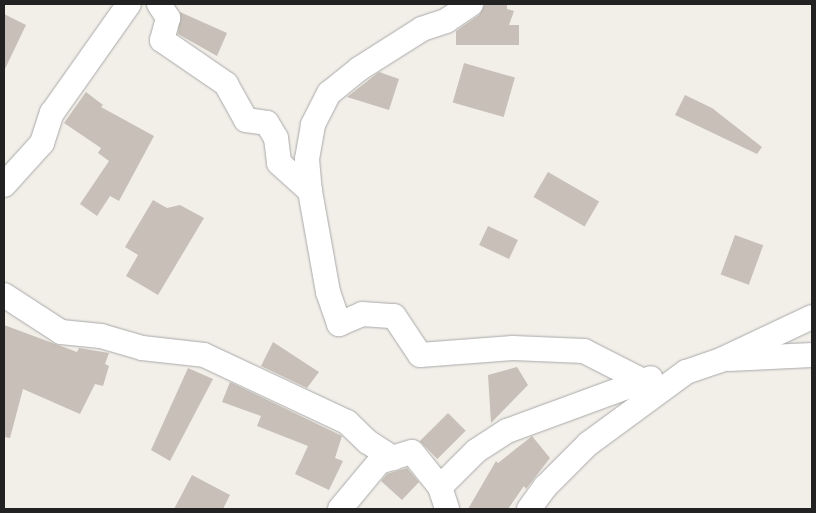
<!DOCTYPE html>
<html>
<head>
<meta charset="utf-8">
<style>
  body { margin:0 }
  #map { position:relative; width:816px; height:513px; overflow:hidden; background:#f2efe9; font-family:"Space Grotesk",sans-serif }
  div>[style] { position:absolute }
  .building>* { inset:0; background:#c7bfb8; transform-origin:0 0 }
  .roads { filter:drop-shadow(0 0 1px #a9a9a9) drop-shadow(0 0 1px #a9a9a9) }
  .minor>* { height:24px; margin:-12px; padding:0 12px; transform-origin:12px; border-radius:12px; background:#fff }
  span { translate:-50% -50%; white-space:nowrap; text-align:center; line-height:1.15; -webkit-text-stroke:4px #fff; paint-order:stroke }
  .frame { position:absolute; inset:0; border:5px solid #222; pointer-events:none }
</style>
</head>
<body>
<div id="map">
  <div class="building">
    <div style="clip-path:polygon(485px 4px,507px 4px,507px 9px,514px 11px,509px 25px,519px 25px,519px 45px,456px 45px,456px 31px,479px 15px)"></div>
    <div style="clip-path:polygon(180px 12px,227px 33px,217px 56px,178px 34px)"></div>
    <div style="clip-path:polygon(4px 14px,26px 25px,4px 71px)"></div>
    <div style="left:464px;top:63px;width:53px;height:41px;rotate:16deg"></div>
    <div style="clip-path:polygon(379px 72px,399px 79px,389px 110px,347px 97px)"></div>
    <div style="clip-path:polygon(86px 92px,103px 105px,101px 107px,154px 136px,119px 201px,110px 196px,97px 216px,80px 204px,109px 161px,98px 153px,101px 148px,64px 123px)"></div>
    <div style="clip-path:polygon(685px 95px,712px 108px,762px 147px,757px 154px,675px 115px)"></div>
    <div style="left:548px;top:172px;width:59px;height:29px;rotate:30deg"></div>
    <div style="clip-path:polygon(153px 200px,167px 208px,180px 205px,204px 218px,158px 295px,126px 276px,138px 255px,125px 247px)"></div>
    <div style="left:488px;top:226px;width:33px;height:21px;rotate:25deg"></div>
    <div style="left:735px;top:235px;width:30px;height:42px;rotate:20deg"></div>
    <div style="clip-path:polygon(4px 325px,77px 352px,79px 348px,109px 353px,105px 364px,109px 366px,103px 386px,95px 384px,80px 414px,23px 389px,10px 438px,4px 437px)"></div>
    <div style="clip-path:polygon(273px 342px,319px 372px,307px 388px,261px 366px)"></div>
    <div style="clip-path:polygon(517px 367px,528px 385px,491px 423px,488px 375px)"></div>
    <div style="clip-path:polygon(188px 368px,213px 379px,170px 461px,151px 450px)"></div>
    <div style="clip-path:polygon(230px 382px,342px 436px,335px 458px,343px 461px,329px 490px,295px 474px,308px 446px,257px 426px,261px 416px,222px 402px)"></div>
    <div style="left:448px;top:413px;width:25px;height:40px;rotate:45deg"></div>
    <div style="clip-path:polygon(532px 436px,550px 458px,526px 489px,524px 486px,508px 509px,468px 509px,496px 461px,498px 463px)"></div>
    <div style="clip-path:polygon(407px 468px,419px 482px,402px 500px,381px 481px,387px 474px)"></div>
    <div style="clip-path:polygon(192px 475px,230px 495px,223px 509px,174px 509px)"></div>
  </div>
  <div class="roads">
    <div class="minor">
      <div style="left:159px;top:4px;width:17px;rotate:57deg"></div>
      <div style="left:168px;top:18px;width:23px;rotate:105deg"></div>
      <div style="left:162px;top:40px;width:78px;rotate:34.5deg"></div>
      <div style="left:226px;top:84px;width:41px;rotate:60.9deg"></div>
      <div style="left:246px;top:120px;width:21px;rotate:8deg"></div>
      <div style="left:267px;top:123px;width:17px;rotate:59deg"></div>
      <div style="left:276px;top:138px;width:25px;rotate:83deg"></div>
      <div style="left:279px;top:163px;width:42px;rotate:42.1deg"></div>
      <div style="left:471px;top:4px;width:30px;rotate:146deg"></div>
      <div style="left:446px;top:21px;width:25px;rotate:162deg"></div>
      <div style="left:422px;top:29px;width:75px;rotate:147.6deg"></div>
      <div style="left:359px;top:69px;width:38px;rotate:141deg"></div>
      <div style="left:329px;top:93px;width:36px;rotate:117deg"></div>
      <div style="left:313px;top:125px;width:35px;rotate:100deg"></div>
      <div style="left:307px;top:159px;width:32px;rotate:85deg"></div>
      <div style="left:310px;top:191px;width:103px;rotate:79.9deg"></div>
      <div style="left:328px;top:292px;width:34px;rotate:71deg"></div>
      <div style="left:339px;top:324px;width:25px;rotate:-23deg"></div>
      <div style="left:362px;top:314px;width:32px;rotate:4deg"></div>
      <div style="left:394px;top:316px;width:47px;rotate:56.3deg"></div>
      <div style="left:420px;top:355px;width:93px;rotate:-4.3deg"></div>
      <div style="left:513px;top:348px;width:71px;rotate:2.4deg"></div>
      <div style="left:584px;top:351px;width:64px;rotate:27deg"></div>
      <div style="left:4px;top:185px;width:57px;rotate:-47.9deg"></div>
      <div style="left:42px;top:143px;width:32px;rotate:-72deg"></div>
      <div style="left:52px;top:113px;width:133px;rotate:-54.8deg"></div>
      <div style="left:4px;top:295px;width:68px;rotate:33deg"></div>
      <div style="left:61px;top:332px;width:40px;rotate:5.7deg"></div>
      <div style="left:101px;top:336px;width:43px;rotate:16.3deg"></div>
      <div style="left:142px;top:348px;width:62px;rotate:6.4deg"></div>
      <div style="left:204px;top:355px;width:158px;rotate:25.1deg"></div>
      <div style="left:347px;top:422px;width:29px;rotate:44deg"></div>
      <div style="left:368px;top:442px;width:30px;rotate:33deg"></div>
      <div style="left:729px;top:359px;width:83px;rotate:-2.8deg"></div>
      <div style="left:440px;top:487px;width:51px;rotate:-45deg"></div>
      <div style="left:476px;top:451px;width:37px;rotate:-33deg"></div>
      <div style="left:507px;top:431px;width:153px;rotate:-20.2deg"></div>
      <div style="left:340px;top:509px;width:61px;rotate:-50.3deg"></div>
      <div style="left:379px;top:462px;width:34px;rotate:-17deg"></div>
      <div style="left:412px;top:452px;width:45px;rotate:51.3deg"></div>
      <div style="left:440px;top:487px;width:23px;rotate:72deg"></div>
      <div style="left:529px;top:509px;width:27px;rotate:-54deg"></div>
      <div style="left:545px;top:487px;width:61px;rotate:-45deg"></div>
      <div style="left:588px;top:444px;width:122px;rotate:-36.3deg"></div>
      <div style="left:686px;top:372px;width:39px;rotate:-19deg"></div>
      <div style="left:723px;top:359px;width:98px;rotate:-25.3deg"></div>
    </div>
  </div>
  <div class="frame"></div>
</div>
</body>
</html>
